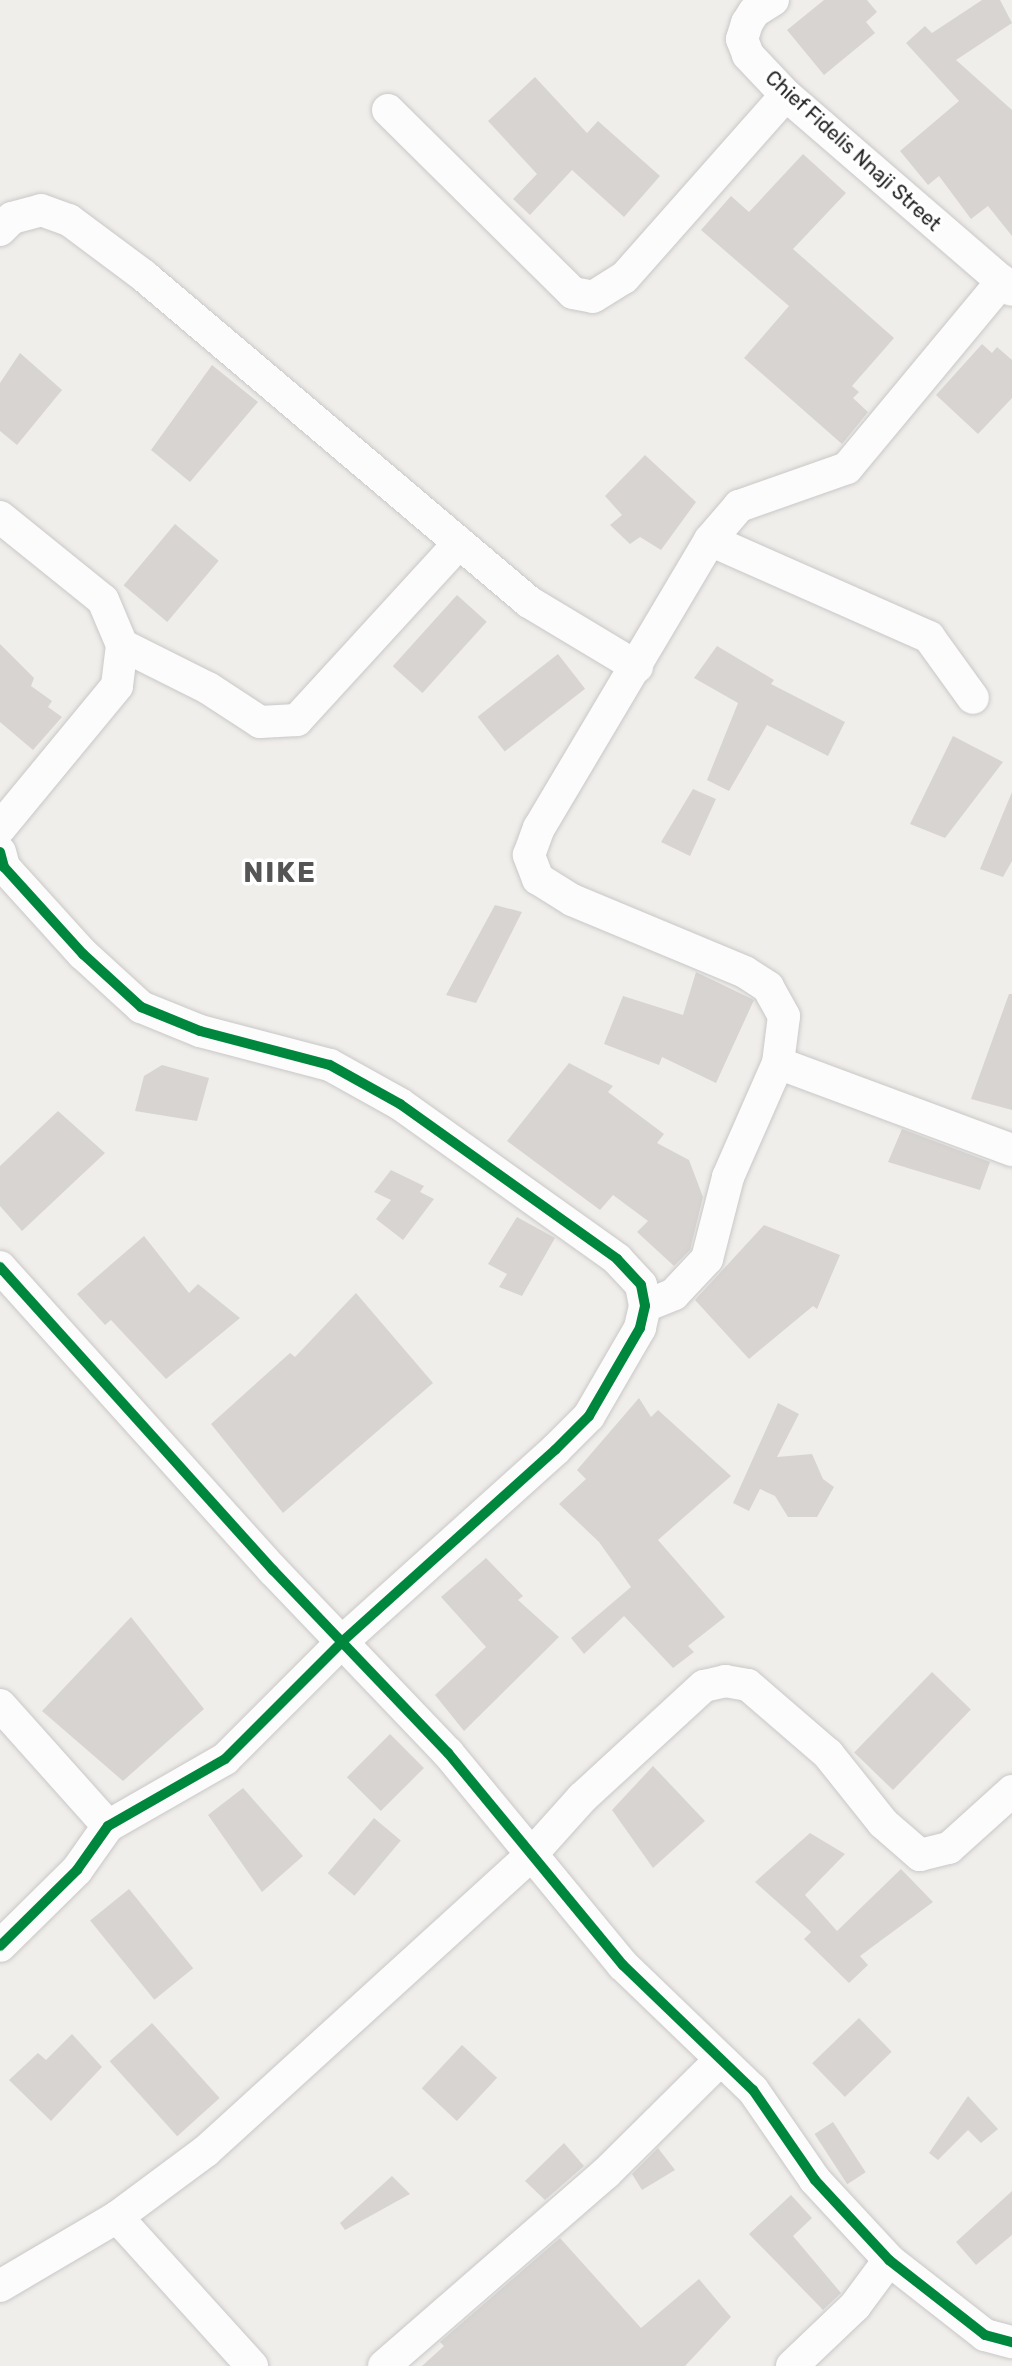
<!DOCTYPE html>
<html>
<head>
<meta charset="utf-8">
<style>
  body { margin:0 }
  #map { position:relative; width:1012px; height:2366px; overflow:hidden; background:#f0eeeb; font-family:Rubik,sans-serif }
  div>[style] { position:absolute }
  .building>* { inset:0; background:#d7d4d2; transform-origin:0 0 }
  .roads { filter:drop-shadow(0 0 2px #c9c8c7) drop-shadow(0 0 2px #c9c8c7) }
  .minor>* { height:32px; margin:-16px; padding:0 16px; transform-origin:16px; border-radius:16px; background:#fdfcfc }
  .cycleway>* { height:10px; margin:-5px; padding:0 5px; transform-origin:5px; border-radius:5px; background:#00873e }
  span { translate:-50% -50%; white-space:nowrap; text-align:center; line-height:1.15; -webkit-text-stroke:7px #fff; paint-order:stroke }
  .street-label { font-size:20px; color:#222 }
  .district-label { font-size:28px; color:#555; font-weight:700; letter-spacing:2px }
</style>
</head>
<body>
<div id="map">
  <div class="building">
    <div style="clip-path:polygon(824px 0,867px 0,877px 12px,866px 22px,875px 33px,824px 75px,787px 30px)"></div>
    <div style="clip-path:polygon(982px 0,1000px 0,1012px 23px,956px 60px,1012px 110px,1012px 236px,988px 206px,971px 219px,939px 176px,928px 185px,900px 151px,959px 101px,906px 43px,925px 26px,932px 33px)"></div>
    <div style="clip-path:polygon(535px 77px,587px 133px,598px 121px,660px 176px,624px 217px,572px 170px,530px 215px,513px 199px,537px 174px,488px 121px)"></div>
    <div style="clip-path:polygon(803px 154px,846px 193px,793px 249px,894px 338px,852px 386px,859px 392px,853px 398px,868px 412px,842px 444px,744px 358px,789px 306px,701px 230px,731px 196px,749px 212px)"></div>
    <div style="clip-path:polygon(982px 344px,992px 353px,997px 347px,1012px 360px,1012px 398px,978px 434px,936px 395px)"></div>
    <div style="clip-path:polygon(20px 353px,62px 390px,17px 445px,0 431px,0 383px)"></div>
    <div style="clip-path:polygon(212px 365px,258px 402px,190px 482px,151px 450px)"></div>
    <div style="clip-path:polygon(645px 455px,696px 502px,661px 550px,640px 537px,630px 544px,610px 525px,622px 515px,605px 496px)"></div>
    <div style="left:175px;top:524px;width:57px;height:80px;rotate:40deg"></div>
    <div style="left:457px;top:595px;width:40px;height:96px;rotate:42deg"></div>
    <div style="clip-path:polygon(0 644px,34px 678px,31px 686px,52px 701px,48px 707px,62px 717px,33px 750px,0 722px)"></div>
    <div style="clip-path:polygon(717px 646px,774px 680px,771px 684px,845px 722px,828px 756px,767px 725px,729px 791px,707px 780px,738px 703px,694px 678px)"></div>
    <div style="left:558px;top:654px;width:44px;height:102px;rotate:52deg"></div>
    <div style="clip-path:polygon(953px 736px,1003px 762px,945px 838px,910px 824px)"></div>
    <div style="clip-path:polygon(693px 789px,716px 799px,690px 856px,661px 842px)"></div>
    <div style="clip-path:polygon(1012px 792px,1012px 861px,1003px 877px,980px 869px)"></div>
    <div style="clip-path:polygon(495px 905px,522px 912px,476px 1003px,446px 995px)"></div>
    <div style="clip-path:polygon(696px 972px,754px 1000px,716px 1083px,662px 1057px,659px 1065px,604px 1044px,623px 996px,683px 1015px)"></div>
    <div style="clip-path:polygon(1009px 994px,1012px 994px,1012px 1110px,971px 1099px)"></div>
    <div style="clip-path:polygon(569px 1063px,613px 1086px,608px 1092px,664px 1134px,657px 1143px,689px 1160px,703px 1197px,690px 1250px,674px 1266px,637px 1232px,648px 1221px,613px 1195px,600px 1210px,507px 1141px)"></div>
    <div style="clip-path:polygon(162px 1065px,209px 1078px,197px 1121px,135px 1111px,144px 1076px)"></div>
    <div style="clip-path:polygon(58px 1111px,105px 1153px,22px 1231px,0 1206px,0 1166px)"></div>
    <div style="clip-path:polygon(902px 1129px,990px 1162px,980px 1190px,888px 1162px)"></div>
    <div style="clip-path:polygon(391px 1170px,424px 1186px,420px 1192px,434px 1199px,403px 1240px,376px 1219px,391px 1200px,374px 1192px)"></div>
    <div style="clip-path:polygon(517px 1217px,555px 1238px,522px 1296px,499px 1287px,507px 1274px,488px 1264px)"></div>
    <div style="clip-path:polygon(764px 1225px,840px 1255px,817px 1309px,813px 1306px,749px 1359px,695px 1300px)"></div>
    <div style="clip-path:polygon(144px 1236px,189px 1293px,198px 1284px,240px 1318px,166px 1379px,111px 1320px,105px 1325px,77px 1294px)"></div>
    <div style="clip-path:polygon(356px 1293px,433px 1383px,283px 1513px,211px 1424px,290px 1353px,295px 1357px)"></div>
    <div style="clip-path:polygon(639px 1398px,651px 1417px,658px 1410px,731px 1476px,658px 1540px,725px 1617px,688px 1646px,694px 1652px,673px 1668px,624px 1616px,584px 1654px,571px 1638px,631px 1587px,599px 1542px,559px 1504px,586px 1479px,577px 1470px)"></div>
    <div style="clip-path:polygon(778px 1403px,799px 1414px,777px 1457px,812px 1454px,823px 1479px,834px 1487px,817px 1517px,788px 1517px,775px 1496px,760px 1489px,749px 1511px,733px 1503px)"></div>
    <div style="clip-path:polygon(486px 1558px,523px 1596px,518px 1600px,559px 1637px,464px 1731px,435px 1695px,486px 1647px,441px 1597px)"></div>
    <div style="clip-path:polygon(131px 1617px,204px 1709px,123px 1781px,42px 1711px)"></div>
    <div style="left:932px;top:1672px;width:54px;height:112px;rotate:44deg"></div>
    <div style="left:390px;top:1734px;width:48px;height:61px;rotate:45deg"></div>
    <div style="clip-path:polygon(653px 1766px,705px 1821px,653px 1868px,612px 1810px)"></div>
    <div style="clip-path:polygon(243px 1788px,303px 1856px,262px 1892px,208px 1815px)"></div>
    <div style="left:374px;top:1818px;width:35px;height:72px;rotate:40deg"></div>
    <div style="clip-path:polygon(810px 1833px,845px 1854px,805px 1895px,837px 1931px,901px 1869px,933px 1902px,860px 1956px,868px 1965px,849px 1983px,804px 1939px,811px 1932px,755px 1882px)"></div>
    <div style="left:129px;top:1889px;width:102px;height:50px;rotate:51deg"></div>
    <div style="left:859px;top:2018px;width:47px;height:65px;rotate:46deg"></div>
    <div style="left:152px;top:2023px;width:101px;height:57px;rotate:48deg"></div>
    <div style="clip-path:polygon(72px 2034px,102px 2067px,51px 2121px,9px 2080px,38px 2053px,46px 2060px)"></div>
    <div style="left:462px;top:2045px;width:48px;height:59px;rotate:43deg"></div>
    <div style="clip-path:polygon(968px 2096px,998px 2129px,981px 2143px,968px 2130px,938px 2160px,929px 2153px)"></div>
    <div style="left:833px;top:2122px;width:60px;height:22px;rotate:57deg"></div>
    <div style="clip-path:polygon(564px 2143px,584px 2166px,545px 2200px,525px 2181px)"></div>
    <div style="clip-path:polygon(658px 2148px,675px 2170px,642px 2190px,632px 2174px)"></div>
    <div style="clip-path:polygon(392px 2176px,410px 2194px,345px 2230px,340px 2223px)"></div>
    <div style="clip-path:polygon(1012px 2191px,1012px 2235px,976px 2265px,956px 2242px)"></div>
    <div style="clip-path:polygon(791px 2195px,812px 2218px,793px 2236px,841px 2293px,823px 2310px,749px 2234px)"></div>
    <div style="clip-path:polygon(560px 2238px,641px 2328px,699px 2279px,731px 2317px,685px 2366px,422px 2366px,444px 2346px,440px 2342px)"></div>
  </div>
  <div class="roads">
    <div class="minor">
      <div style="left:773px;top:0;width:22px;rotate:148deg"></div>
      <div style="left:754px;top:12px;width:13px;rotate:122deg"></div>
      <div style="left:747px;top:23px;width:17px;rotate:107deg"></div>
      <div style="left:742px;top:39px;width:17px;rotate:69deg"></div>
      <div style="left:748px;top:55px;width:55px;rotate:46.5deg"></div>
      <div style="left:786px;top:95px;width:298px;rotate:40.8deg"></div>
      <div style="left:388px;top:110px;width:260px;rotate:44.7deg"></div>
      <div style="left:573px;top:293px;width:20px;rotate:11deg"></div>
      <div style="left:593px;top:297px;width:36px;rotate:-32deg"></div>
      <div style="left:624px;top:278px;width:244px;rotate:-48.5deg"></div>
      <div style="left:0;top:230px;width:17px;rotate:-45deg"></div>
      <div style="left:12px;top:218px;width:30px;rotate:-15deg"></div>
      <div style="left:41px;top:210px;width:30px;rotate:20deg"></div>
      <div style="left:69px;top:220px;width:94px;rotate:36.7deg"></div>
      <div style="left:144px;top:276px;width:504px;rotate:40.26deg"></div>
      <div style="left:529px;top:602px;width:126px;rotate:31deg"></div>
      <div style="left:0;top:517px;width:132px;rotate:38.9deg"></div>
      <div style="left:103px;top:600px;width:49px;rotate:67.1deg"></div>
      <div style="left:122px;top:645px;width:41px;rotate:97deg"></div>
      <div style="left:117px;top:686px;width:184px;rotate:129.5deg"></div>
      <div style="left:710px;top:540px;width:240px;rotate:23.9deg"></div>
      <div style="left:929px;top:637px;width:75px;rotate:54.2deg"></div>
      <div style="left:122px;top:645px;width:96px;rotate:26.6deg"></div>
      <div style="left:208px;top:688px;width:62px;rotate:33.2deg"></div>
      <div style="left:260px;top:722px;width:37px;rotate:-3deg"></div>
      <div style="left:297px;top:720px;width:240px;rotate:-47.5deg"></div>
      <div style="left:0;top:852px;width:16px;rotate:75deg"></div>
      <div style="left:4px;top:867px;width:118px;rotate:47.8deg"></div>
      <div style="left:83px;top:954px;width:79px;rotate:42.4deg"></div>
      <div style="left:141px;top:1007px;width:64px;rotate:22.1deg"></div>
      <div style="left:200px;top:1031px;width:134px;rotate:14.7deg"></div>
      <div style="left:330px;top:1065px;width:80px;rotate:29.1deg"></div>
      <div style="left:400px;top:1104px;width:267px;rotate:35.5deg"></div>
      <div style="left:617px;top:1259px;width:35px;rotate:47deg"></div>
      <div style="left:641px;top:1285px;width:21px;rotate:79deg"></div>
      <div style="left:645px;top:1306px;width:23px;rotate:103deg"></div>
      <div style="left:640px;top:1328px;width:102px;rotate:120.1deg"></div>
      <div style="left:589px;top:1416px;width:48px;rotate:135deg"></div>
      <div style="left:555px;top:1450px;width:287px;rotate:138deg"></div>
      <div style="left:342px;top:1642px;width:165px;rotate:135deg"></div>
      <div style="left:225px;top:1759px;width:135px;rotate:150.2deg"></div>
      <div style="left:108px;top:1826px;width:54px;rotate:125.2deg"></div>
      <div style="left:77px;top:1870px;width:108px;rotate:135.4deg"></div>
      <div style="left:778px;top:1063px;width:250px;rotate:20.4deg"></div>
      <div style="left:0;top:1267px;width:408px;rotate:48deg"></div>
      <div style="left:273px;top:1570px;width:253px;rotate:46.3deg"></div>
      <div style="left:448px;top:1753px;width:275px;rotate:50.5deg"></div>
      <div style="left:623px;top:1965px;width:180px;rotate:43.9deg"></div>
      <div style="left:753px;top:2090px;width:109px;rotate:55.4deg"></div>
      <div style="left:815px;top:2180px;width:109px;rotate:47.2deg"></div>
      <div style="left:889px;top:2260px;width:122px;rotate:38deg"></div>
      <div style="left:985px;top:2335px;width:28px;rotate:15deg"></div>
      <div style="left:645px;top:1306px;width:31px;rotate:-22deg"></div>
      <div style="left:674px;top:1294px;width:48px;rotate:-46.7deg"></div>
      <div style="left:707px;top:1259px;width:85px;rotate:-75.6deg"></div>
      <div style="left:728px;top:1177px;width:124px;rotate:-66.3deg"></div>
      <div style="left:778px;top:1063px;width:47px;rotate:-82.7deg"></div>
      <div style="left:784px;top:1016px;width:33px;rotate:-119deg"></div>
      <div style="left:768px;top:987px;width:27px;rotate:-147deg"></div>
      <div style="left:745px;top:972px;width:187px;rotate:-157.4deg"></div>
      <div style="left:572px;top:900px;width:40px;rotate:-148deg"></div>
      <div style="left:538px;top:879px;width:26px;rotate:-111deg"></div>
      <div style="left:529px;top:855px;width:29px;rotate:-70deg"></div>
      <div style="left:539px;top:828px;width:335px;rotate:-59.3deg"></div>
      <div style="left:710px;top:540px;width:45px;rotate:-49.5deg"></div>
      <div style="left:739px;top:506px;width:114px;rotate:-19.4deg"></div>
      <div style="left:847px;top:468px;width:243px;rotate:-50.3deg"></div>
      <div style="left:0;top:1705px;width:162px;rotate:48.2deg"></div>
      <div style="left:117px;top:2217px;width:201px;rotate:47.8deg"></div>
      <div style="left:0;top:2286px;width:136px;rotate:-30.5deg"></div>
      <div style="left:117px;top:2217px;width:111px;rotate:-36.6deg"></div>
      <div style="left:206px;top:2151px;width:438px;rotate:-42.3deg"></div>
      <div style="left:530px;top:1856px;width:78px;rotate:-48.1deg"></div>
      <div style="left:582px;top:1798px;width:166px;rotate:-42.6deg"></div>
      <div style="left:704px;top:1686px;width:22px;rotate:-13deg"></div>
      <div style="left:725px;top:1681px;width:23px;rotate:10deg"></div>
      <div style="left:748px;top:1685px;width:106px;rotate:40.8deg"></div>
      <div style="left:828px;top:1754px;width:88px;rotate:51.4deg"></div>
      <div style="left:883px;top:1823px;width:49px;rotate:40.9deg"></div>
      <div style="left:920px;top:1855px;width:30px;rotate:-14deg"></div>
      <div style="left:949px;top:1848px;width:85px;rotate:-42.1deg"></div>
      <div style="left:384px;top:2366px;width:294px;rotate:-41deg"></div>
      <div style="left:606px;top:2173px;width:159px;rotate:-44.7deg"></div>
      <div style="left:792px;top:2366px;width:87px;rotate:-43.6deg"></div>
      <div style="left:855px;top:2306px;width:57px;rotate:-53.5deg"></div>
    </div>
  </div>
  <div class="cycleway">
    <div style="left:0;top:852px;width:16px;rotate:75deg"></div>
    <div style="left:4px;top:867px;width:118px;rotate:47.8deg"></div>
    <div style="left:83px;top:954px;width:79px;rotate:42.4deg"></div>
    <div style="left:141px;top:1007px;width:64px;rotate:22.1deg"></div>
    <div style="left:200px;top:1031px;width:134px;rotate:14.7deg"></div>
    <div style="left:330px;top:1065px;width:80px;rotate:29.1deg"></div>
    <div style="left:400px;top:1104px;width:267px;rotate:35.5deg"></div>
    <div style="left:617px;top:1259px;width:35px;rotate:47deg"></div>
    <div style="left:641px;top:1285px;width:21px;rotate:79deg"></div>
    <div style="left:645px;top:1306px;width:23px;rotate:103deg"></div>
    <div style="left:640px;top:1328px;width:102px;rotate:120.1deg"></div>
    <div style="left:589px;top:1416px;width:48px;rotate:135deg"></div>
    <div style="left:555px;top:1450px;width:287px;rotate:138deg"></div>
    <div style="left:342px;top:1642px;width:165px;rotate:135deg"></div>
    <div style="left:225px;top:1759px;width:135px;rotate:150.2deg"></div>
    <div style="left:108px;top:1826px;width:54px;rotate:125.2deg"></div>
    <div style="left:77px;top:1870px;width:108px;rotate:135.4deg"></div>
    <div style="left:0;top:1267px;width:408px;rotate:48deg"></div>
    <div style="left:273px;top:1570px;width:253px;rotate:46.3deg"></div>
    <div style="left:448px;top:1753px;width:275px;rotate:50.5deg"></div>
    <div style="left:623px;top:1965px;width:180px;rotate:43.9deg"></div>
    <div style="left:753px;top:2090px;width:109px;rotate:55.4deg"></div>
    <div style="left:815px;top:2180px;width:109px;rotate:47.2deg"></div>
    <div style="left:889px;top:2260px;width:122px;rotate:38deg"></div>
    <div style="left:985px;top:2335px;width:28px;rotate:15deg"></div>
  </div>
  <div class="street-label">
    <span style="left:853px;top:151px;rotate:42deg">Chief Fidelis Nnaji Street</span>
  </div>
  <div class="district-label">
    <span style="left:280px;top:873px">NIKE</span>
  </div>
</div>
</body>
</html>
